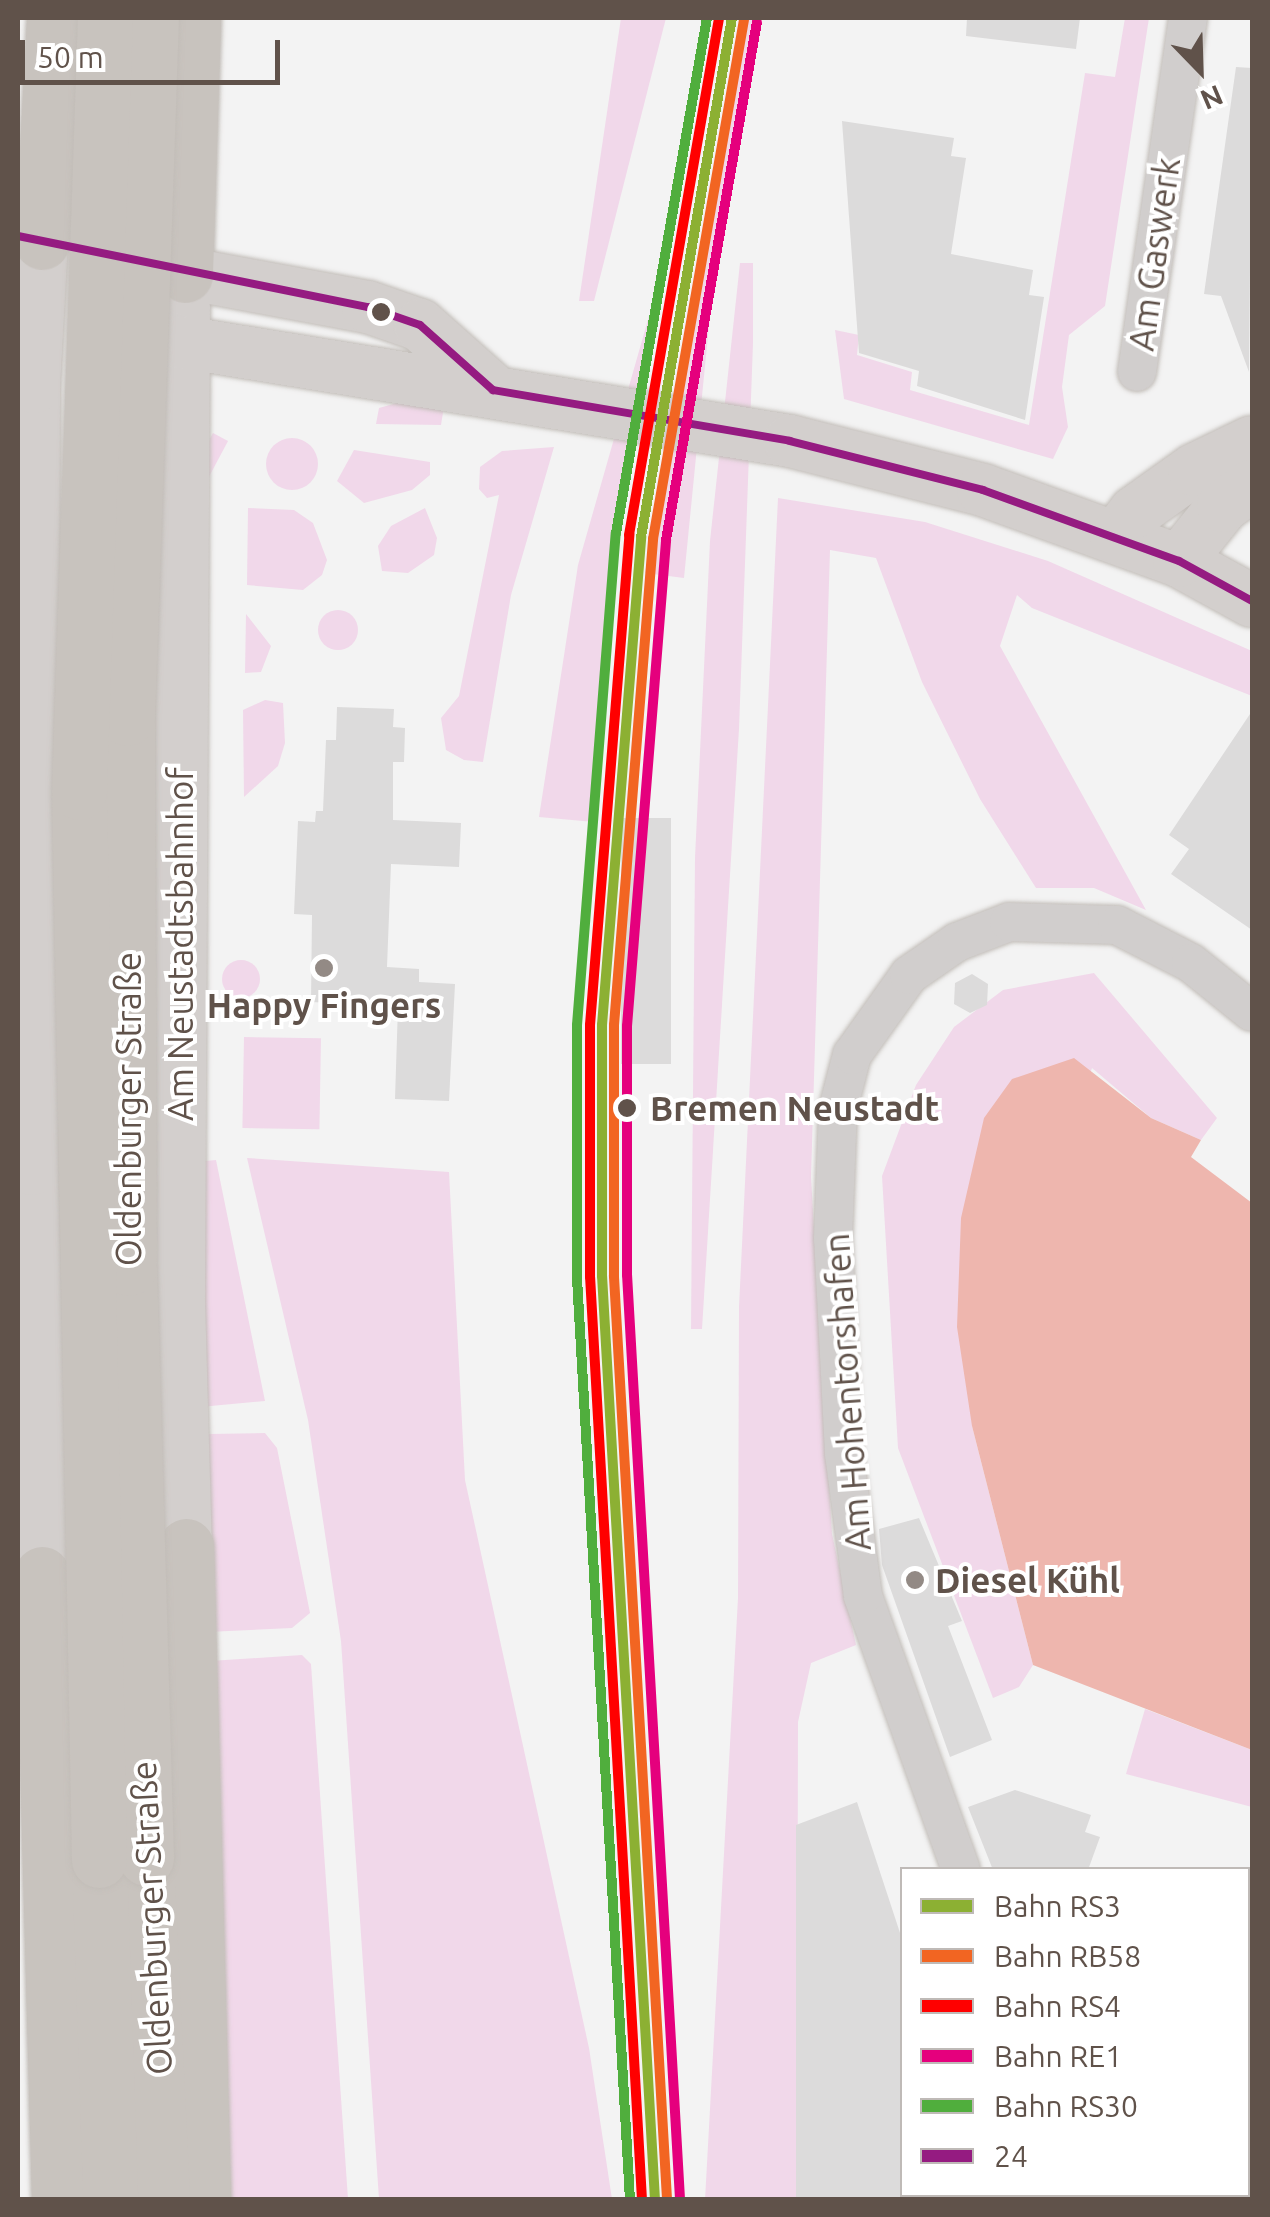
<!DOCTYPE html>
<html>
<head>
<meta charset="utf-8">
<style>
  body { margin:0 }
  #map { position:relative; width:1270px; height:2217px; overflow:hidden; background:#f3f3f3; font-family:Ubuntu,sans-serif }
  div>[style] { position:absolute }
  .green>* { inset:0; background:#f1d8ea; transform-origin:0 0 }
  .round { border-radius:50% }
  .water>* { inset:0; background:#eeb6ae }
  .building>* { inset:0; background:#dcdbdb; transform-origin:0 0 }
  .roads { filter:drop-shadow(0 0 2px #c2bdb8) drop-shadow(0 0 2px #c2bdb8) }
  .street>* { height:38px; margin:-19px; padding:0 19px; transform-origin:19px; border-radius:19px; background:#d1cecd }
  .secondary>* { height:52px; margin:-26px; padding:0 26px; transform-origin:26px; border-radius:26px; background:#d3cfcd }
  .highway>* { height:55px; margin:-27.5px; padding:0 27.5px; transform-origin:27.5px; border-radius:27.5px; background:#c8c3be }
  .bridges { filter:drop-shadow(0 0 2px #c2bdb8) drop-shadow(0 0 2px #c2bdb8) }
  .highway-bridge>* { height:55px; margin:-27.5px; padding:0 27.5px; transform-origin:27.5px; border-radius:27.5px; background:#c8c3be }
  .bus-1>* { height:8px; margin:-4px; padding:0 4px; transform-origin:4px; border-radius:4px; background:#951b81 }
  .rail-1>* { height:10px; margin:-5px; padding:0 5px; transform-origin:5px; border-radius:5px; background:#8cb033 }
  .rail-2>* { height:10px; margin:-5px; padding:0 5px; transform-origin:5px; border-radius:5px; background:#f26522 }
  .rail-3>* { height:10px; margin:-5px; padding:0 5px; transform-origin:5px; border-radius:5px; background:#f00 }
  .rail-4>* { height:10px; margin:-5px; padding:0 5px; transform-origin:5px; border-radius:5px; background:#e5007d }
  .rail-5>* { height:10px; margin:-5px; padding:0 5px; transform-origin:5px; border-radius:5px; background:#50ae3d }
  .dots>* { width:28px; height:28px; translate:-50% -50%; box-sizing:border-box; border:5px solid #fff; border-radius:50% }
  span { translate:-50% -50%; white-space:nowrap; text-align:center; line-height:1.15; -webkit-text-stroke:8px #fff; paint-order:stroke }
  .street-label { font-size:35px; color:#60524a }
  .poi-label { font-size:35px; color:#60524a; font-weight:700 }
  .left { translate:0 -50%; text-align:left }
  .stop-label { font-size:35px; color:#60524a; font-weight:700 }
  .frame { position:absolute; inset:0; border:20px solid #60524a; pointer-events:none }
  .legend { position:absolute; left:900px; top:1867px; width:350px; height:330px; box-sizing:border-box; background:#fff; border:2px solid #bfbab7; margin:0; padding:12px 18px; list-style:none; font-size:30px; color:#60524a }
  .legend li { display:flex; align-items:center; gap:20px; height:50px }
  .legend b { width:50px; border:2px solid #bfbab7 }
  .north { position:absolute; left:1150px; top:20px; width:100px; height:100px; -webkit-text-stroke:8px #fff; paint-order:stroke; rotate:157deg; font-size:28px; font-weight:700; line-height:40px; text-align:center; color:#60524a }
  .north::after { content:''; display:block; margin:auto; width:35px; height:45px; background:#60524a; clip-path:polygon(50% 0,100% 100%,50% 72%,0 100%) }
  .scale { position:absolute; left:20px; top:40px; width:260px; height:45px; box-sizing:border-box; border:5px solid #60524a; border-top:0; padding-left:12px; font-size:30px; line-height:35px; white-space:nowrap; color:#60524a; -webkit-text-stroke:8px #fff; paint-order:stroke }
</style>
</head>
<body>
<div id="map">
  <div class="green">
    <div style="clip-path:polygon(621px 18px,666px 18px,594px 301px,579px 301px)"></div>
    <div style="clip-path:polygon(747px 18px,755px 18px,715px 265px,684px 578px,645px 573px)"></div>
    <div style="clip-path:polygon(1125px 18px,1149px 18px,1105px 306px,1069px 335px,1062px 387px,1068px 427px,1053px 459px,844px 399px,835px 330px,859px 335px,857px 355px,912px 372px,910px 390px,1029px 425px,1085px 73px,1115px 77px)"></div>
    <div style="clip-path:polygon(740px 263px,753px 263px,753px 343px,739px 729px,702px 1329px,691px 1329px,695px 858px,710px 541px)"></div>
    <div style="clip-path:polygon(649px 316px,655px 317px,621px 512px,594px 822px,539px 817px,578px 565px)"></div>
    <div style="clip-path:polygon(404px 401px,444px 406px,441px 425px,376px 424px,379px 408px)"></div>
    <div style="left:213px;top:433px;width:17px;height:115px;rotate:28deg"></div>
    <div class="round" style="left:266px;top:438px;width:52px;height:52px"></div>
    <div style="clip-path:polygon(554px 447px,511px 595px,483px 762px,464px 760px,446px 750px,441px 718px,459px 696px,499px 495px,487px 498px,479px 489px,480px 467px,502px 451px)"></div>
    <div style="clip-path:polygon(354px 450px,430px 462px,430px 475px,412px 490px,364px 503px,337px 481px)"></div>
    <div style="clip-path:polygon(778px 498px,925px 522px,1048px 561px,1252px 651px,1252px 696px,1032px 608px,1017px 595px,1000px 646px,1146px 910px,1094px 888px,1036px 888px,980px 799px,922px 682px,876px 558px,830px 550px,811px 1177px,832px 1534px,856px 1645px,811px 1663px,798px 1722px,797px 2199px,705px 2200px,738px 1598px,739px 1307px)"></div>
    <div style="clip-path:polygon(248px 508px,294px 510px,313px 523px,327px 560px,322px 575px,303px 590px,247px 585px)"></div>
    <div style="clip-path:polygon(425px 508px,437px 538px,434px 555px,408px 573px,382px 571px,378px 546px,391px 526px)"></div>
    <div class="round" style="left:318px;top:610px;width:40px;height:40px"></div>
    <div style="clip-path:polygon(246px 614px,271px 646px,261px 672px,245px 673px)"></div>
    <div style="clip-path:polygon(265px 700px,283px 703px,285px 743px,278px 766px,244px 797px,243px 710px)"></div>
    <div class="round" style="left:222px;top:960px;width:38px;height:38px"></div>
    <div style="clip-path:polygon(1094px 973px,1217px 1118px,1201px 1140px,1151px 1118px,1092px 1068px,972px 1426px,1033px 1665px,1019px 1687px,993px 1698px,898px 1448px,882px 1176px,916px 1085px,954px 1027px,1003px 990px)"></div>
    <div style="left:244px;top:1037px;width:77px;height:91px;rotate:1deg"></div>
    <div style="clip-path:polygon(247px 1158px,449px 1172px,465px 1480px,589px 2048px,612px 2199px,379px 2199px,341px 1641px,308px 1420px)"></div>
    <div style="clip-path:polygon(216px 1160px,265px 1401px,200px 1407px,196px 1162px)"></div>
    <div style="clip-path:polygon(265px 1433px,277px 1448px,310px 1613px,292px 1628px,207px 1632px,208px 1434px)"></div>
    <div style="clip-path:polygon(302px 1655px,311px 1664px,348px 2199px,224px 2199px,210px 1661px)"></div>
    <div style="clip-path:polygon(1145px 1709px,1252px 1750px,1252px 1807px,1126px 1774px)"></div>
  </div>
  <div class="water">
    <div style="clip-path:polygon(1074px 1058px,1151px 1118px,1201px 1140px,1191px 1157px,1252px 1203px,1252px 1750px,1033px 1665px,972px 1426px,957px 1327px,961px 1218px,984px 1118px,1012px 1079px)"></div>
  </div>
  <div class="building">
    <div style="clip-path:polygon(967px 18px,1080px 18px,1076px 49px,966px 36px)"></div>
    <div style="clip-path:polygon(1236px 67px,1252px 68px,1249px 372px,1221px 296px,1204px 294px)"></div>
    <div style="clip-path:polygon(842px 121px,954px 138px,951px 156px,966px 158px,951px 254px,1033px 270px,1029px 295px,1044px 297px,1025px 420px,917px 386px,919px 371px,859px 353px)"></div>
    <div style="clip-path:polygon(337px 707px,394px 709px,393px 727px,405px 728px,404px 762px,393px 762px,393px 820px,461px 823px,459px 867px,391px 864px,387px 967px,419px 969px,419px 982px,455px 984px,449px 1101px,395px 1099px,398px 1006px,311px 1002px,312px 915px,294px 914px,298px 821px,315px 822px,316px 811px,323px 811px,326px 740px,336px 740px)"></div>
    <div style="clip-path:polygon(1252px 711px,1252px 930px,1171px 874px,1189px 849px,1169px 835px)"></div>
    <div style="left:621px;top:818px;width:50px;height:246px"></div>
    <div style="clip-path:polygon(972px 974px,988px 984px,987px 1005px,970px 1013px,954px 1004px,955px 983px)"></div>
    <div style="clip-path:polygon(919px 1518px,962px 1621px,948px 1626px,992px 1740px,950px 1757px,882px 1565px,879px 1529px)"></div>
    <div style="clip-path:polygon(1015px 1790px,1091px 1815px,1085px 1832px,1100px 1837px,1088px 1870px,993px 1870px,968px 1807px)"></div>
    <div style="clip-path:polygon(857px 1802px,902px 1939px,902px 2200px,796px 2200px,796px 1825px)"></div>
  </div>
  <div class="roads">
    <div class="street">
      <div style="left:1137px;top:372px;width:358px;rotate:-81.8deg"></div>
      <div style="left:961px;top:1870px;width:291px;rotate:-109.7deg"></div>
      <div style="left:863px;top:1596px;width:144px;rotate:-97.6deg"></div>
      <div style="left:844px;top:1453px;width:214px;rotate:-92.9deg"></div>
      <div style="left:833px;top:1239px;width:130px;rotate:-87.8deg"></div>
      <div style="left:838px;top:1109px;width:56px;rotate:-75.5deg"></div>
      <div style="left:852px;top:1055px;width:98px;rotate:-54.5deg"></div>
      <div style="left:909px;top:975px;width:58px;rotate:-34.5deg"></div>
      <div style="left:957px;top:942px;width:56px;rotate:-21deg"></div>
      <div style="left:1009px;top:922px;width:108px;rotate:1.6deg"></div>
      <div style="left:1117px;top:925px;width:83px;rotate:27.2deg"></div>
      <div style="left:1191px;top:963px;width:78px;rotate:38.8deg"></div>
      <div style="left:1248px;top:2092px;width:5px;rotate:37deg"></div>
    </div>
    <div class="secondary">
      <div style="left:141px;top:265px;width:231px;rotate:10.5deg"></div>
      <div style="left:368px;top:307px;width:55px;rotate:19.1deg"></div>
      <div style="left:420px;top:325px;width:98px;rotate:41.7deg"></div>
      <div style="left:184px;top:307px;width:994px;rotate:90.29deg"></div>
      <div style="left:179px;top:1301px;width:245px;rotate:88.4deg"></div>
      <div style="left:99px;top:321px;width:86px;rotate:14.2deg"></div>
      <div style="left:182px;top:342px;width:616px;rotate:9.25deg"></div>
      <div style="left:790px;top:441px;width:199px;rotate:14.2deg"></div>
      <div style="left:983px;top:490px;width:208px;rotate:19.9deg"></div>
      <div style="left:1179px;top:561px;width:83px;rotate:28.7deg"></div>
      <div style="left:1116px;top:537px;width:31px;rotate:-53deg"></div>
      <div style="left:1135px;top:512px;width:72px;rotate:-35.4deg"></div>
      <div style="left:1194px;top:470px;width:64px;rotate:-25.8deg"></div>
      <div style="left:1179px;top:561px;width:70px;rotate:-51.3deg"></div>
      <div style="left:1223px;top:506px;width:35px;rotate:-35deg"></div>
      <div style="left:42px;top:1574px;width:405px;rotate:-91.4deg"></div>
      <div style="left:32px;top:1169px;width:782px;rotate:-89.85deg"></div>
      <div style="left:34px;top:387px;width:145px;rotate:-86.8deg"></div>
    </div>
    <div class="highway">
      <div style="left:42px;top:242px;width:224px;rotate:-86.9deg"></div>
      <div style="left:185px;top:275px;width:257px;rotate:-88.2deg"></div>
      <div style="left:186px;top:1546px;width:654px;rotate:88.51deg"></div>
      <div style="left:42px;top:1574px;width:626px;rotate:88.44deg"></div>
      <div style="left:146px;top:1858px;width:342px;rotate:87.3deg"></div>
      <div style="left:99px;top:1860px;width:340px;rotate:88.1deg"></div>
    </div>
  </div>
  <div class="bridges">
    <div class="highway-bridge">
      <div style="left:146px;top:1858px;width:590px;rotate:-91.65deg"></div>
      <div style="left:129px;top:1268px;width:550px;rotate:-90.21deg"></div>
      <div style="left:127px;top:718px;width:700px;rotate:-88.04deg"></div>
      <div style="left:99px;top:1860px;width:1068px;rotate:-91.07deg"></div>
      <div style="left:79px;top:792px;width:774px;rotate:-88.08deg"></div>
    </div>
  </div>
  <div class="bus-1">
    <div style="left:18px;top:236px;width:357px;rotate:11.5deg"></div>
    <div style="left:368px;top:307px;width:55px;rotate:19.1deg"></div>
    <div style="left:420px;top:325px;width:98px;rotate:41.7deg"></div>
    <div style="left:493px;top:390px;width:301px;rotate:9.7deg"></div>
    <div style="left:790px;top:441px;width:199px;rotate:14.2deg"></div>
    <div style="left:983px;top:490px;width:208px;rotate:19.9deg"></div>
    <div style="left:1179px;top:561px;width:83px;rotate:28.7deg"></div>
  </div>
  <div class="rail-1">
    <div style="left:655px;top:2200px;width:926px;rotate:-93.28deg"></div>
    <div style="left:602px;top:1276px;width:251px;rotate:-90deg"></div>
    <div style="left:602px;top:1025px;width:490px;rotate:-85.4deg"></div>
    <div style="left:641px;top:537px;width:527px;rotate:-80.06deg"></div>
  </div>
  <div class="rail-2">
    <div style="left:667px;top:2199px;width:925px;rotate:-93.29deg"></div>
    <div style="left:614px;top:1276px;width:251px;rotate:-90deg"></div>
    <div style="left:614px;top:1025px;width:488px;rotate:-85.4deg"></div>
    <div style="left:653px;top:539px;width:527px;rotate:-80.06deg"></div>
  </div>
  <div class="rail-3">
    <div style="left:642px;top:2200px;width:924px;rotate:-93.22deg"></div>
    <div style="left:590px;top:1277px;width:252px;rotate:-90deg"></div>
    <div style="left:590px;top:1025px;width:492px;rotate:-85.4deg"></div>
    <div style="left:629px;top:535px;width:525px;rotate:-80.12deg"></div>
  </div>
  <div class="rail-4">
    <div style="left:680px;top:2199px;width:926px;rotate:-93.28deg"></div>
    <div style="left:627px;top:1275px;width:249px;rotate:-90deg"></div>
    <div style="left:627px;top:1026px;width:488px;rotate:-85.4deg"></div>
    <div style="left:666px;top:540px;width:526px;rotate:-80.04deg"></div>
  </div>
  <div class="rail-5">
    <div style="left:630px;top:2200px;width:925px;rotate:-93.29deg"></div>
    <div style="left:577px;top:1277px;width:252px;rotate:-90deg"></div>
    <div style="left:577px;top:1025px;width:494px;rotate:-85.5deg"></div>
    <div style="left:616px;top:533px;width:523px;rotate:-79.98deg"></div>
  </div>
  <div class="dots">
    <div style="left:381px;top:312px;background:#60524a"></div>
    <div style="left:324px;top:968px;background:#938a85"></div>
    <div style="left:627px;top:1108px;background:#60524a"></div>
    <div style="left:915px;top:1580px;background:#938a85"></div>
  </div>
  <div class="street-label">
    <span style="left:1154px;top:254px;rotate:-82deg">Am Gaswerk</span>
    <span style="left:180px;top:944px;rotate:-90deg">Am Neustadtsbahnhof</span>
    <span style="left:128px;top:1109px;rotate:-90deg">Oldenburger Straße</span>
    <span style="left:847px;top:1392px;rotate:-94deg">Am Hohentorshafen</span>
    <span style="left:151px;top:1918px;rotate:-93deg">Oldenburger Straße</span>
  </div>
  <div class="poi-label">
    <span style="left:324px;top:1005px">Happy Fingers</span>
    <span class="left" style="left:935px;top:1580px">Diesel Kühl</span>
  </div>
  <div class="stop-label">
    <span class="left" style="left:650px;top:1108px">Bremen Neustadt</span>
  </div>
  <div class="frame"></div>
  <ul class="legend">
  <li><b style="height:12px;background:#8cb033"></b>Bahn RS3</li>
  <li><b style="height:12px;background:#f26522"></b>Bahn RB58</li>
  <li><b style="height:12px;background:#f00"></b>Bahn RS4</li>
  <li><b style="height:12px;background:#e5007d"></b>Bahn RE1</li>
  <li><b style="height:12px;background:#50ae3d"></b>Bahn RS30</li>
  <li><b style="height:12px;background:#951b81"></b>24</li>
  </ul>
  <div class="north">N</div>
  <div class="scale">50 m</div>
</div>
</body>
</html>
